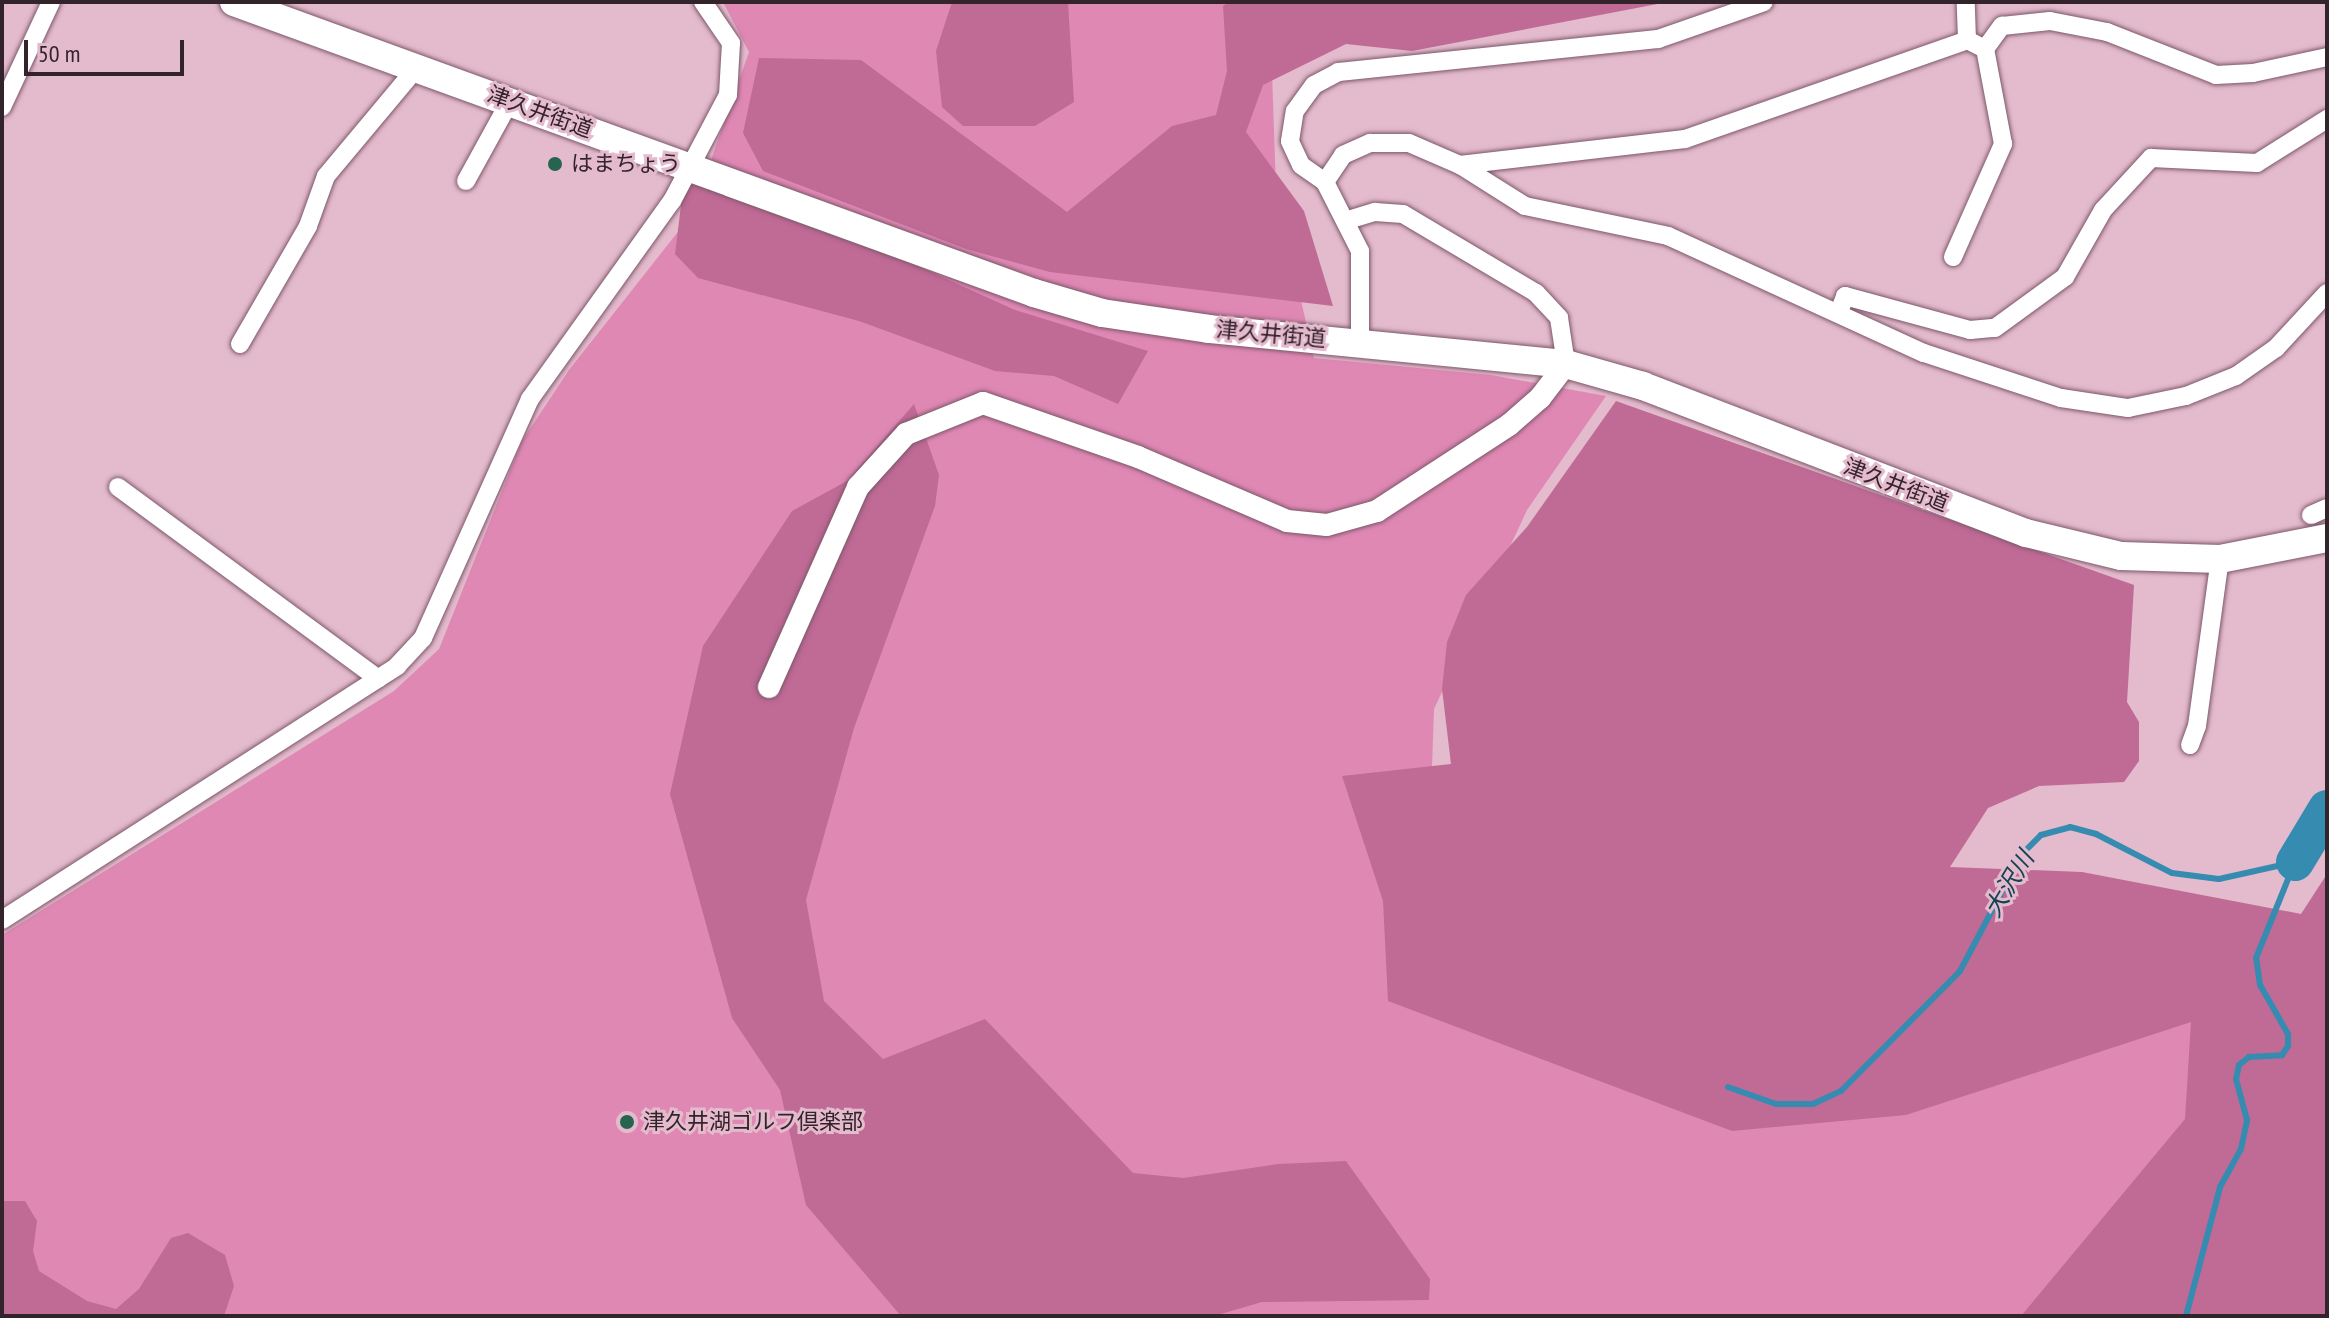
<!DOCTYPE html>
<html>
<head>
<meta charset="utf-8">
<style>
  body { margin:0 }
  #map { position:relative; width:2329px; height:1318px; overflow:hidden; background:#e4bacd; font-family:"PT Sans Narrow","Noto Sans JP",sans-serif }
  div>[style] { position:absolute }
  .green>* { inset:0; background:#e088b4 }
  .forest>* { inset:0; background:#c06a96 }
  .stream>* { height:6px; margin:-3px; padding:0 3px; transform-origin:3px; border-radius:3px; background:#358cb0 }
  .river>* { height:38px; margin:-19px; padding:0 19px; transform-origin:19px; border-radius:19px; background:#358cb0 }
  .roads { filter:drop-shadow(0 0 2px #7c5869) drop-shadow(0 0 2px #7c5869) }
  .minor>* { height:18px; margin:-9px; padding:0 9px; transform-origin:9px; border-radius:9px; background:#fff }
  .tertiary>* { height:22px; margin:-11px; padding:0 11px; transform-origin:11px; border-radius:11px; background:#fff }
  .trunk>* { height:28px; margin:-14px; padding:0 14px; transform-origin:14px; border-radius:14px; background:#fff }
  .dots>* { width:22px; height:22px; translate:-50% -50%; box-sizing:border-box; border:4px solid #e4bacd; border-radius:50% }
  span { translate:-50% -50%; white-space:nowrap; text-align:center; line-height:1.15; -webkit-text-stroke:6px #e4bacd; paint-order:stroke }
  .street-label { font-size:22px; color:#33232a }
  .poi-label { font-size:22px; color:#33232a }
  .left { translate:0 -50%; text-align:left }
  .water-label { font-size:24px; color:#124356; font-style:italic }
  .frame { position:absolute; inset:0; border:4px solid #33232a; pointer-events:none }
  .scale { position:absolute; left:24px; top:40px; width:160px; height:36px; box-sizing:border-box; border:4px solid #33232a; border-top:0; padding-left:10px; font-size:24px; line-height:28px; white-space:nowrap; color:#33232a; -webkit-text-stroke:6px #e4bacd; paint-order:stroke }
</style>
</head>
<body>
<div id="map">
  <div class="green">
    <div style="clip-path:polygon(723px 2px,1334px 2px,1271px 43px,1276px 189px,1314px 358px,1491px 375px,1606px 396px,1527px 510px,1434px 709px,1428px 885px,1955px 1029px,2250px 1020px,2140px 1316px,2px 1316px,2px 935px,394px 691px,439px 649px,522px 441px,569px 370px,692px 214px,749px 52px)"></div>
  </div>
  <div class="forest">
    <div style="clip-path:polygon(952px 2px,1068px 2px,1074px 102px,1035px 126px,963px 126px,942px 107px,936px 51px)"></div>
    <div style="clip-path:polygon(1229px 2px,1668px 2px,1412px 51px,1346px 44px,1263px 85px,1246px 132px,1304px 211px,1333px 306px,1050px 272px,966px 249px,763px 171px,743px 133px,759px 58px,861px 60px,1067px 212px,1172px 126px,1216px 115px,1227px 71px,1223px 6px)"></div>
    <div style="clip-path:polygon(684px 181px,889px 253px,1015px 310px,1148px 351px,1118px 404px,1054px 376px,995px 371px,859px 321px,698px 278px,675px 254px)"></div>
    <div style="clip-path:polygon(1616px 401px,2134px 585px,2127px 702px,2139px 722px,2139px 761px,2124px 782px,2039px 786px,1988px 808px,1950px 867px,2082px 872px,2301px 914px,2327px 874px,2327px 1316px,2021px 1316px,2185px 1119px,2191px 1022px,1906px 1115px,1732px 1131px,1388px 1001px,1383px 901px,1342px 776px,1451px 764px,1442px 689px,1447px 642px,1466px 595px,1527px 527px)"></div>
    <div style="clip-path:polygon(914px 404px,939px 475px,935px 506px,854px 728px,806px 900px,824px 1001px,883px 1059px,985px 1019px,1133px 1173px,1183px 1178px,1278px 1164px,1346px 1161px,1430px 1279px,1429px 1300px,1262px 1302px,1214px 1316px,901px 1316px,806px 1205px,780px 1090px,732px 1018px,670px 794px,703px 646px,792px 511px,847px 481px)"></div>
    <div style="clip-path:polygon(2px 1201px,25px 1201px,37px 1221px,33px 1251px,39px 1271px,87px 1301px,116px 1309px,139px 1289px,171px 1238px,188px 1233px,225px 1255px,234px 1286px,224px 1316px,2px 1316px)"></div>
  </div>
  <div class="stream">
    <div style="left:1728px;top:1087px;width:51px;rotate:19.5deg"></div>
    <div style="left:1776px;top:1104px;width:37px"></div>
    <div style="left:1813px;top:1104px;width:31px;rotate:-25deg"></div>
    <div style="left:1841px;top:1091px;width:169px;rotate:-45.2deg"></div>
    <div style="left:1960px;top:971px;width:132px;rotate:-62.1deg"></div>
    <div style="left:2022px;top:854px;width:27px;rotate:-45deg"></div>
    <div style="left:2041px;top:835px;width:30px;rotate:-15deg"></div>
    <div style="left:2070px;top:827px;width:27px;rotate:15deg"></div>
    <div style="left:2096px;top:834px;width:85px;rotate:27.2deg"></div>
    <div style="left:2172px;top:873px;width:47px;rotate:7.3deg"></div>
    <div style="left:2219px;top:879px;width:78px;rotate:-12.6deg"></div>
    <div style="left:2186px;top:1316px;width:133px;rotate:-75.2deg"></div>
    <div style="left:2220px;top:1187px;width:43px;rotate:-61.1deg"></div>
    <div style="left:2241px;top:1149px;width:30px;rotate:-78deg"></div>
    <div style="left:2247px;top:1120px;width:42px;rotate:-105deg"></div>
    <div style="left:2236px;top:1079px;width:14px;rotate:-78deg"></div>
    <div style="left:2239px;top:1065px;width:13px;rotate:-39deg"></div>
    <div style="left:2249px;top:1057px;width:33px;rotate:-3deg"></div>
    <div style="left:2282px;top:1055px;width:11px;rotate:-56deg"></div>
    <div style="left:2288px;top:1046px;width:12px;rotate:-90deg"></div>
    <div style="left:2288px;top:1034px;width:56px;rotate:-119.7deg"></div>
    <div style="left:2260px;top:985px;width:27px;rotate:-98deg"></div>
    <div style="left:2256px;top:958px;width:104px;rotate:-67.9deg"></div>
  </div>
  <div class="river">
    <div style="left:2295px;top:862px;width:62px;rotate:-58.9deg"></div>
  </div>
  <div class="roads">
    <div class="minor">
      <div style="left:1985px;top:49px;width:29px;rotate:-54deg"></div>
      <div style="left:2002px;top:26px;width:48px;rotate:-5.9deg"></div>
      <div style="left:2050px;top:21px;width:58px;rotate:10.9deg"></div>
      <div style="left:2107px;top:32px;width:117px;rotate:21.5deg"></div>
      <div style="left:2216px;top:75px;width:37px;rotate:-3deg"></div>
      <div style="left:2253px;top:73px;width:76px;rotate:-12.2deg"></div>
      <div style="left:2px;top:107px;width:116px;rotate:-65deg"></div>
      <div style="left:1460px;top:165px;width:226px;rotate:-6.6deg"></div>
      <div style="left:1685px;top:139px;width:299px;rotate:-19.3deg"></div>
      <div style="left:466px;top:181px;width:91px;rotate:-61.2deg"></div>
      <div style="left:1325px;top:182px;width:32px;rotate:-56deg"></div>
      <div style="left:1343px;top:155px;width:30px;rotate:-24deg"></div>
      <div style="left:1370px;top:143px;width:39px"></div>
      <div style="left:1409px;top:143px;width:56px;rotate:23.3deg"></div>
      <div style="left:1460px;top:165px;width:77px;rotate:32.2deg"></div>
      <div style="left:1525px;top:206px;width:146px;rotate:11.8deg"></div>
      <div style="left:1668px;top:236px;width:281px;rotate:24.6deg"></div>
      <div style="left:1924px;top:353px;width:144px;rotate:18.2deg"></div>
      <div style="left:2061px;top:398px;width:68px;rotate:8.5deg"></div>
      <div style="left:2128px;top:408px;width:59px;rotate:-11.7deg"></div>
      <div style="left:2186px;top:396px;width:54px;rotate:-21.8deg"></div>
      <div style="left:2236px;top:376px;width:49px;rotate:-35deg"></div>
      <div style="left:2276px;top:348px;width:75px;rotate:-47.2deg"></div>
      <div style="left:1348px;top:220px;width:28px;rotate:-17deg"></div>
      <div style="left:1375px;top:212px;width:28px;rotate:4deg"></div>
      <div style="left:1403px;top:214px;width:155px;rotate:30.7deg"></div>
      <div style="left:1536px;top:293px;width:34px;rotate:47deg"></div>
      <div style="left:1559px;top:318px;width:47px;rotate:81.3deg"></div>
      <div style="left:1953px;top:257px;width:124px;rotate:-66.1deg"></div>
      <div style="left:2003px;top:144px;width:97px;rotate:-100.7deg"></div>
      <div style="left:1985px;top:49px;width:20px;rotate:-153deg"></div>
      <div style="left:1967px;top:40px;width:38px;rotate:-92deg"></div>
      <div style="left:1839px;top:312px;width:17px;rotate:-69deg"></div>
      <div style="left:1845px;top:296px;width:130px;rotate:15.2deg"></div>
      <div style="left:1970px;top:330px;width:25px;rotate:-5deg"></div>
      <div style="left:1995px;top:328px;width:87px;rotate:-36.1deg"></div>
      <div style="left:2065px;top:277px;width:77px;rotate:-60.4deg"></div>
      <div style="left:2103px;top:210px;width:71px;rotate:-47.3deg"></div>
      <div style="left:2151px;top:158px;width:106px;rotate:2.7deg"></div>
      <div style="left:2257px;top:163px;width:83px;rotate:-32.2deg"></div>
      <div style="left:1360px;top:343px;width:92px;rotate:-90deg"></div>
      <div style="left:1360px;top:251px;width:77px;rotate:-116.9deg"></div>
      <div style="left:1325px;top:182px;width:29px;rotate:-145deg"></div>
      <div style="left:1301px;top:165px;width:26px;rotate:-115deg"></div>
      <div style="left:1290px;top:141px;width:30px;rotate:-81deg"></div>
      <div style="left:1295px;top:111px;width:32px;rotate:-54deg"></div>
      <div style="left:1314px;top:85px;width:27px;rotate:-28deg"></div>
      <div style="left:1338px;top:72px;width:322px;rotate:-5.9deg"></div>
      <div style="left:1658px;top:39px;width:112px;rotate:-19.2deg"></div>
      <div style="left:240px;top:344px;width:136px;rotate:-60deg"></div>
      <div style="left:308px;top:226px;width:53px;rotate:-70.2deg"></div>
      <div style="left:326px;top:176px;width:142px;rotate:-50.1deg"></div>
      <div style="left:118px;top:487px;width:323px;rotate:36.4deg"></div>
      <div style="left:2311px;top:515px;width:17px;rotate:-24deg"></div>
      <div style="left:2190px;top:745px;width:20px;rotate:-70deg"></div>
      <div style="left:2197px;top:726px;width:169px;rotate:-82.2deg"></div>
      <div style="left:2px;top:920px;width:470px;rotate:-32.7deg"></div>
      <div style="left:397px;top:666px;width:38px;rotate:-47deg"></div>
      <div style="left:423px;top:638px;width:262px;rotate:-65.9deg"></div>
      <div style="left:530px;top:399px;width:244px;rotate:-54.4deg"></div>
      <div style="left:672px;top:201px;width:120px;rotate:-62.2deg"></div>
      <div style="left:728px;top:95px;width:52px;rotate:-86.7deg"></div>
      <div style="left:731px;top:43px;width:50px;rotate:-124.3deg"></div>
    </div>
    <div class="tertiary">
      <div style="left:769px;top:687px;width:219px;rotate:-66deg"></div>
      <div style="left:858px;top:487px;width:72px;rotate:-47.8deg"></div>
      <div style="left:906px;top:434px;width:83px;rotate:-21.9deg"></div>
      <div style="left:983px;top:403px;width:164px;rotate:19.2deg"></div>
      <div style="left:1138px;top:457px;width:162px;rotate:23.2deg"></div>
      <div style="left:1287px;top:521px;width:40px;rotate:5.7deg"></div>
      <div style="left:1327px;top:525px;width:52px;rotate:-15.6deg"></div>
      <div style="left:1377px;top:511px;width:158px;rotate:-33.1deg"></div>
      <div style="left:1509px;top:425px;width:41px;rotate:-41.1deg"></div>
      <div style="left:1540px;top:398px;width:43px;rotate:-52.6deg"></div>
    </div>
    <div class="trunk">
      <div style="left:234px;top:2px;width:851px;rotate:19.99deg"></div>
      <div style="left:1034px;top:293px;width:71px;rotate:16.4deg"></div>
      <div style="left:1102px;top:313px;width:108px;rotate:8.5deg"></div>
      <div style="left:1209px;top:329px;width:359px;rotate:5.6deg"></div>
      <div style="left:1566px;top:364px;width:80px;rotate:15.9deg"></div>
      <div style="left:1643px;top:386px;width:410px;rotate:21deg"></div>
      <div style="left:2026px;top:533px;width:98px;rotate:13.6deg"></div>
      <div style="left:2121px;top:556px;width:99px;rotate:1.7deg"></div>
      <div style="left:2220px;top:559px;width:109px;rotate:-11.1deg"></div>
    </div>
  </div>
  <div class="dots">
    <div style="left:555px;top:164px;background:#276450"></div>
    <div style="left:627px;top:1122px;background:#276450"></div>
  </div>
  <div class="street-label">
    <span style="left:540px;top:112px;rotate:20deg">津久井街道</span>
    <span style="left:1271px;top:334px;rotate:5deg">津久井街道</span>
    <span style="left:1896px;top:485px;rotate:21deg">津久井街道</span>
  </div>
  <div class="poi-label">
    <span class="left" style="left:571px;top:164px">はまちょう</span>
    <span class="left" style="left:643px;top:1122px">津久井湖ゴルフ倶楽部</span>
  </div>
  <div class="water-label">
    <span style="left:2009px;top:884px;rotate:-59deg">大沢川</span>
  </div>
  <div class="frame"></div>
  <div class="scale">50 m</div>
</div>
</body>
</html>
